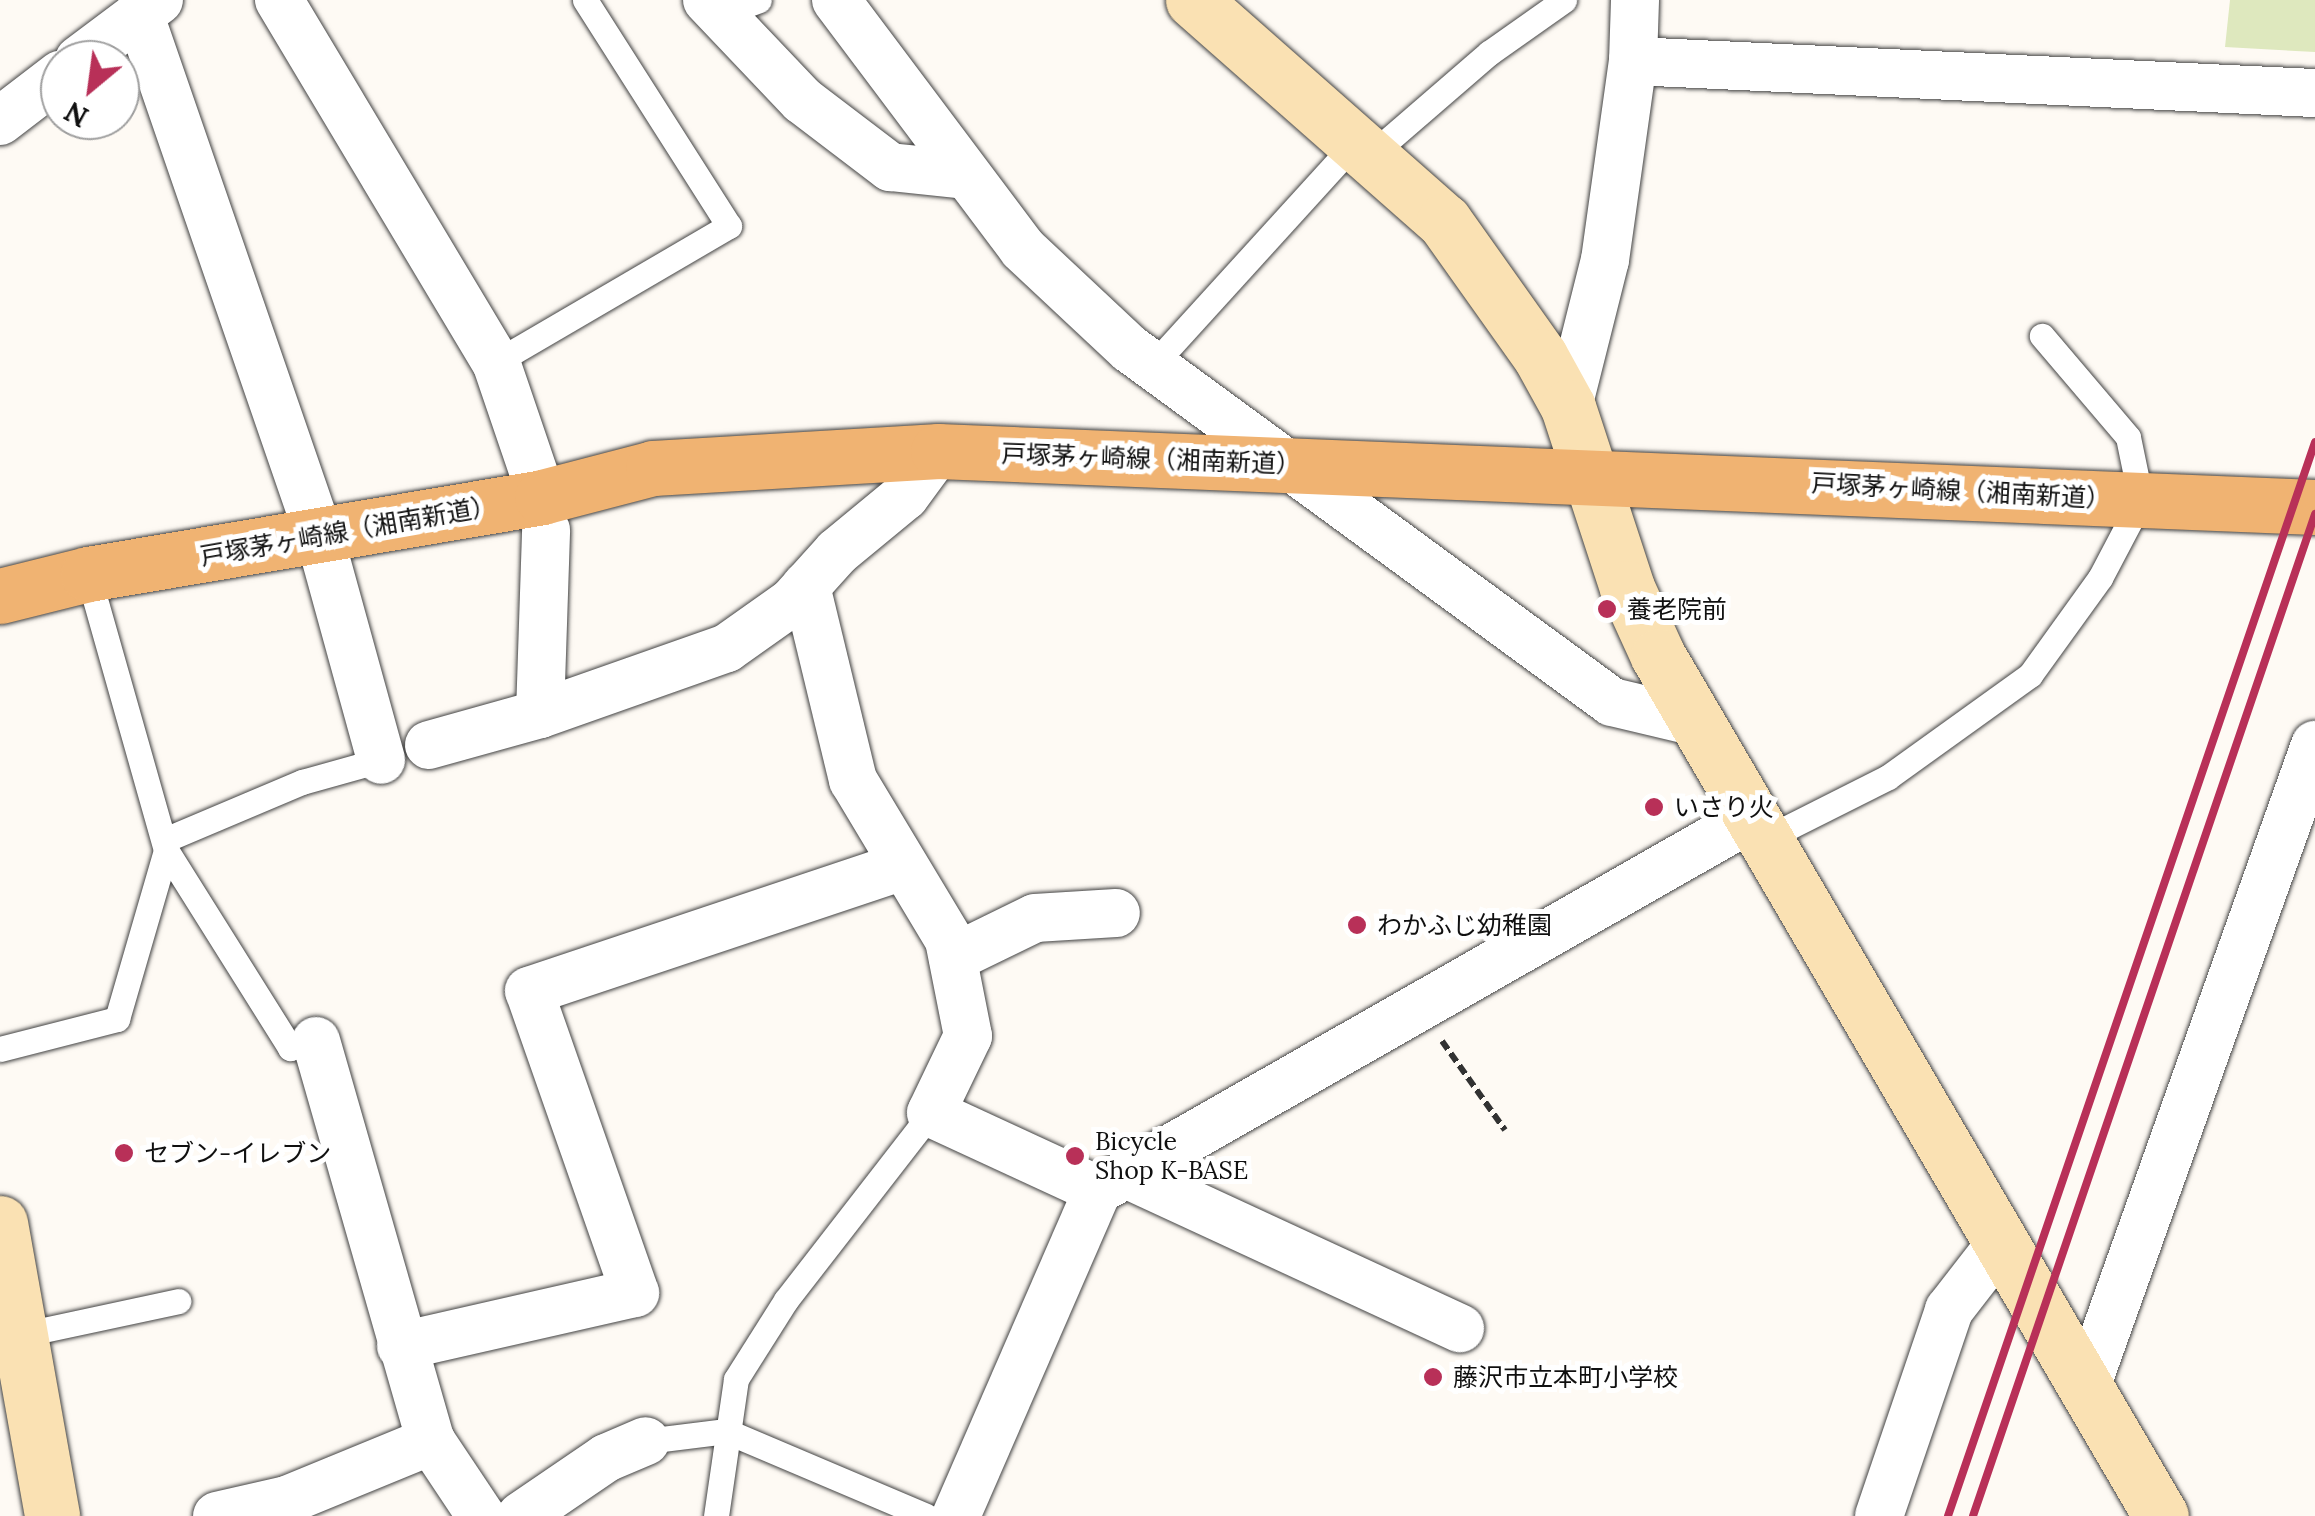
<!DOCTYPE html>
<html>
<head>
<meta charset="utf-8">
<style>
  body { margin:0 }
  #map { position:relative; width:2315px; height:1516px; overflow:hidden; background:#fefaf4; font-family:Lora,"Noto Sans JP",serif }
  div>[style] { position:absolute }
  .green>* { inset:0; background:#dee8be }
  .path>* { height:6px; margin-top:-3px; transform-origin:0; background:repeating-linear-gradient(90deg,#323232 0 10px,transparent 0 15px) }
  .roads { filter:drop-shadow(0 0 2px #434343) drop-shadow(0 0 2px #434343) }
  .lane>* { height:25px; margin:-12.5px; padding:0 12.5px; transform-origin:12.5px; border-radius:12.5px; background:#fff }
  .street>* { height:48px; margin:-24px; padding:0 24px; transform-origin:24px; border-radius:24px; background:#fff }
  .secondary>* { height:55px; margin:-27.5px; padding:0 27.5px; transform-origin:27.5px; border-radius:27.5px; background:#fae1b3 }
  .primary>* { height:55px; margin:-27.5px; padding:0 27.5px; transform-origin:27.5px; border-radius:27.5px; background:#f0b372 }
  .rail>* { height:8px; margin:-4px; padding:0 4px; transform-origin:4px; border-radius:4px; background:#b83058 }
  .dots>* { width:28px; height:28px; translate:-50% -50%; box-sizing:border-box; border:5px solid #fff; border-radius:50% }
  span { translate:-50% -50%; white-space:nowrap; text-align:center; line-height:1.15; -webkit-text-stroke:10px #fff; paint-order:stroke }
  .street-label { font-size:25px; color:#101010 }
  .poi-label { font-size:25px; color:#101010 }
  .left { translate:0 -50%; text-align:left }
  .north { position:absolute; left:40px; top:40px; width:100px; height:100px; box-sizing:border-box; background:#fff; border:2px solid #9f9f9f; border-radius:50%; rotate:209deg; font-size:28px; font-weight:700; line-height:40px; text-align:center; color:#101010 }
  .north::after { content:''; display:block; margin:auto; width:35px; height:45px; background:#b83058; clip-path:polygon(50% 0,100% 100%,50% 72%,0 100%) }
</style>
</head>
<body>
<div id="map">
  <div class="green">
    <div style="clip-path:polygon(2230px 0,2315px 0,2315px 52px,2225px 47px)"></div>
  </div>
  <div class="path">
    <div style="left:1442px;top:1041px;width:109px;rotate:54.7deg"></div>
  </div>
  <div class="roads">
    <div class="lane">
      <div style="left:724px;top:13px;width:37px;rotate:-20deg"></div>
      <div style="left:1372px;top:154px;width:155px;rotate:-40.8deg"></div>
      <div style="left:1489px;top:53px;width:92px;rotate:-35.2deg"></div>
      <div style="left:496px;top:362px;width:270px;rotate:-30.3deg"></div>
      <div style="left:729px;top:226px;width:268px;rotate:-122.5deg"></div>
      <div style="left:1152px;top:366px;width:304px;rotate:-47.7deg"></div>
      <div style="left:167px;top:839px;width:147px;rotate:-22.9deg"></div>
      <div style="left:302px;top:782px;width:89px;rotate:-15.6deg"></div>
      <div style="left:1763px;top:840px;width:140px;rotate:-26.7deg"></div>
      <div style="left:1888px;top:777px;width:175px;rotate:-35.7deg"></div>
      <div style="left:2030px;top:675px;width:120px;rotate:-54.2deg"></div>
      <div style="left:2100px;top:578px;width:88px;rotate:-62.3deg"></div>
      <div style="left:2141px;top:500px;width:64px;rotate:-101.7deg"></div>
      <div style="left:2128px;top:437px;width:133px;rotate:-130.4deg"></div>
      <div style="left:166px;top:850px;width:234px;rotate:57.9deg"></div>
      <div style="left:290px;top:1048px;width:27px;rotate:-15deg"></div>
      <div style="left:0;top:1049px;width:121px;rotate:-14.4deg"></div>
      <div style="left:117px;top:1019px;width:176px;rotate:-73.8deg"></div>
      <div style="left:166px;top:850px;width:287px;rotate:-105.8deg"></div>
      <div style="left:20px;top:1335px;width:162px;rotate:-12.1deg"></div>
      <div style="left:646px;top:1441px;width:81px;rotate:-7.1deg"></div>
      <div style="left:726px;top:1431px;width:217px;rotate:23deg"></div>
      <div style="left:716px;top:1516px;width:138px;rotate:-81.7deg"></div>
      <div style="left:736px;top:1379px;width:93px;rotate:-57.7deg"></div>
      <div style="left:786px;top:1300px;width:237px;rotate:-52.2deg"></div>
    </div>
    <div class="street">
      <div style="left:279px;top:0;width:422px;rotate:59.1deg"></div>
      <div style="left:496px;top:362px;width:143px;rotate:71.2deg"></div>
      <div style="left:707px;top:0;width:138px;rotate:46.5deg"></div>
      <div style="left:802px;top:100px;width:111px;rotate:37.3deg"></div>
      <div style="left:890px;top:167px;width:76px;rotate:6deg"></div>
      <div style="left:836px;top:0;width:311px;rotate:53.1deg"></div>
      <div style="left:1023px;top:249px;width:146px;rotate:43.1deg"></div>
      <div style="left:1130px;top:349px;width:597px;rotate:36.22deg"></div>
      <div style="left:1612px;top:702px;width:86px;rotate:13.4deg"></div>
      <div style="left:139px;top:13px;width:555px;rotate:70.98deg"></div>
      <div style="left:320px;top:538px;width:230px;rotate:74.6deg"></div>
      <div style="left:79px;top:60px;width:100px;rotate:-36.9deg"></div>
      <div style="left:1633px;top:61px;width:683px;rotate:2.69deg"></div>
      <div style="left:0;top:121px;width:76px;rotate:-37.5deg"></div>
      <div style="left:1568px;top:407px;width:152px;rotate:-75.9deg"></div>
      <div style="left:1605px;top:260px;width:201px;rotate:-82deg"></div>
      <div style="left:1633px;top:61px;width:61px;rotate:-88.1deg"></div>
      <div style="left:806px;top:586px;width:200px;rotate:76.4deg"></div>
      <div style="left:853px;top:780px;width:187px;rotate:59deg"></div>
      <div style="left:949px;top:940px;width:98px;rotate:78.8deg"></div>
      <div style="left:968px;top:1036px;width:85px;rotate:115.7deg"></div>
      <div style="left:931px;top:1113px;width:184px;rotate:24.8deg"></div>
      <div style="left:540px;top:714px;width:184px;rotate:-88.1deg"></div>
      <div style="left:429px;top:745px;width:115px;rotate:-15.6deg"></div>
      <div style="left:540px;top:714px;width:198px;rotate:-19.4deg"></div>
      <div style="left:727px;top:648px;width:80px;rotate:-35.3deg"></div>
      <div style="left:792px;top:602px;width:67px;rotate:-48deg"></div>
      <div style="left:837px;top:552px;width:88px;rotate:-39.5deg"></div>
      <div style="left:905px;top:496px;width:56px;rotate:-53.7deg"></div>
      <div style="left:953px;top:958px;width:91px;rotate:-26deg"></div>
      <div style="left:1035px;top:918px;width:81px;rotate:-3.5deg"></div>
      <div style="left:316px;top:1041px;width:416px;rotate:74deg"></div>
      <div style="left:431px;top:1441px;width:90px;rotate:56.3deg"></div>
      <div style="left:1126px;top:1174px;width:368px;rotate:24.8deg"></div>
      <div style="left:401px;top:1346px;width:240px;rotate:-12.8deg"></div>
      <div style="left:635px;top:1293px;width:320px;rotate:-109.3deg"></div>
      <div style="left:529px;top:991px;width:394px;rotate:-18.5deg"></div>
      <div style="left:2085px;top:1390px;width:685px;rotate:-70.37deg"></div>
      <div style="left:217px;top:1516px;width:72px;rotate:-12.9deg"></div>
      <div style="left:287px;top:1500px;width:156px;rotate:-22.3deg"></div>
      <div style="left:521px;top:1516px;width:103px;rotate:-34.3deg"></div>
      <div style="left:606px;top:1458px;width:43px;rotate:-23deg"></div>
      <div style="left:956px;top:1516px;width:356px;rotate:-66.5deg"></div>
      <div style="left:1098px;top:1190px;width:752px;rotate:-29.67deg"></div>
      <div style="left:1879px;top:1516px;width:218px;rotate:-71.2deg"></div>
      <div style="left:1949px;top:1310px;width:85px;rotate:-52.2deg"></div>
    </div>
    <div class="secondary">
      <div style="left:1193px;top:0;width:334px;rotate:41.4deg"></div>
      <div style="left:1444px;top:221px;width:166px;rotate:54.6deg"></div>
      <div style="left:1540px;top:356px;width:58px;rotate:61.2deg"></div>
      <div style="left:1568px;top:407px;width:190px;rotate:71.9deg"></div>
      <div style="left:1627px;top:588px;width:75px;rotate:65.5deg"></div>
      <div style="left:1658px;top:656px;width:996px;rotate:59.68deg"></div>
      <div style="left:0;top:1223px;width:298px;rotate:79.9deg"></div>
    </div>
    <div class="primary">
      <div style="left:0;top:596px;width:91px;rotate:-14deg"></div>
      <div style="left:88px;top:574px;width:460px;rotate:-9.6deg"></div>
      <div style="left:542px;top:497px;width:115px;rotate:-14.6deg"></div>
      <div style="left:653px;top:468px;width:286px;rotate:-3.4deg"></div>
      <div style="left:938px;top:451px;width:1378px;rotate:2.33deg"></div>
    </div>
  </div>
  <div class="rail">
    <div style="left:1948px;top:1516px;width:1135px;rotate:-71.13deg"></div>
    <div style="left:1973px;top:1516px;width:1059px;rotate:-71.15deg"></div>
  </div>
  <div class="dots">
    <div style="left:1607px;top:609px;background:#b83058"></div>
    <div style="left:1654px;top:807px;background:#b83058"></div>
    <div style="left:1357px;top:925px;background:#b83058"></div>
    <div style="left:124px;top:1153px;background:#b83058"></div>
    <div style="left:1075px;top:1156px;background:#b83058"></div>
    <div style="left:1433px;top:1377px;background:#b83058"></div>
  </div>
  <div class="street-label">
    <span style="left:1151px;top:459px;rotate:2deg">戸塚茅ヶ崎線（湘南新道）</span>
    <span style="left:1961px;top:491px;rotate:3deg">戸塚茅ヶ崎線（湘南新道）</span>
    <span style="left:348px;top:531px;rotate:-10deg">戸塚茅ヶ崎線（湘南新道）</span>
  </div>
  <div class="poi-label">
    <span class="left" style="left:1627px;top:609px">養老院前</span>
    <span class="left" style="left:1674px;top:807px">いさり火</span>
    <span class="left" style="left:1377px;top:925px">わかふじ幼稚園</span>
    <span class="left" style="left:1095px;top:1156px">Bicycle<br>Shop K-BASE</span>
    <span class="left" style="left:144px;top:1153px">セブン-イレブン</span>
    <span class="left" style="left:1453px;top:1377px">藤沢市立本町小学校</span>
  </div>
  <div class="north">N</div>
</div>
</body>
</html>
